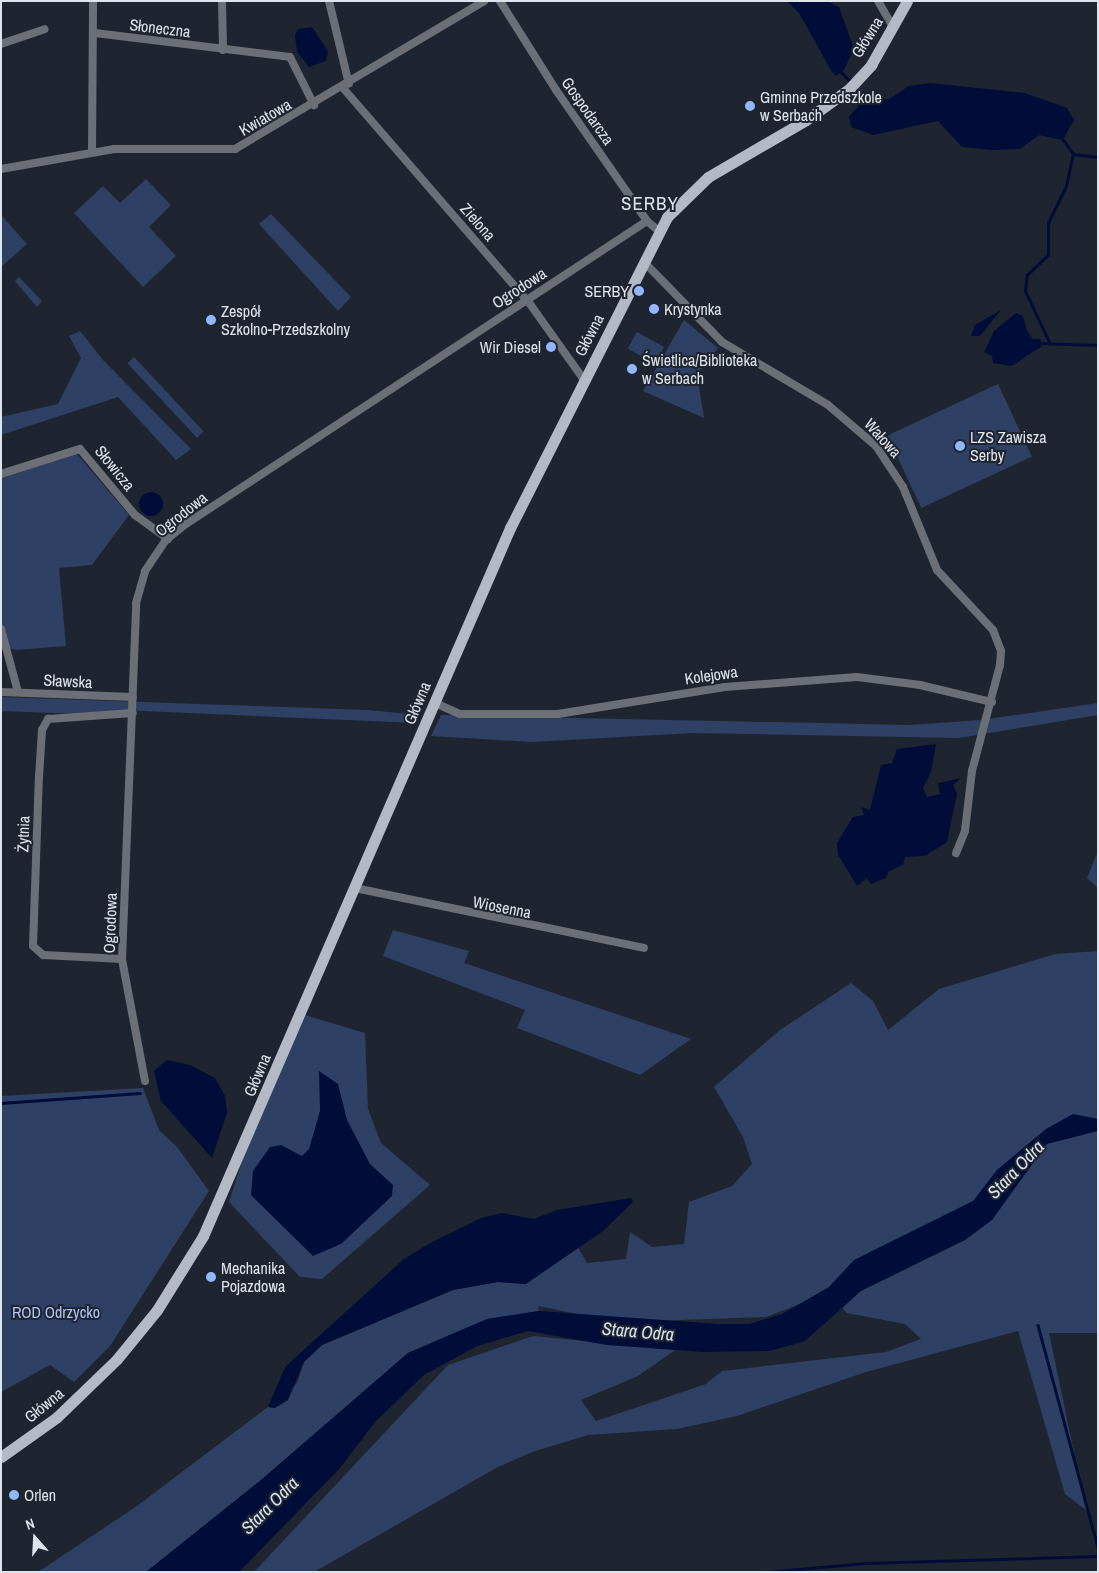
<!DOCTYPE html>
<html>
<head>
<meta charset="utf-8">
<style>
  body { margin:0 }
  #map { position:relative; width:1099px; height:1573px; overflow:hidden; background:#1f2530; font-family:"Archivo Narrow",sans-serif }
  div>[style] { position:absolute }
  .green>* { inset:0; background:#2e4064; transform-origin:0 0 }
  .water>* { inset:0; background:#010d39 }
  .round { border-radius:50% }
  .stream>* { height:2.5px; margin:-1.25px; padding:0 1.25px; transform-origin:1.25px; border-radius:1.25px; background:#010d39 }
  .minor>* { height:8px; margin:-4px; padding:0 4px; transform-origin:4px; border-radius:4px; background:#6c6f75 }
  .primary>* { height:11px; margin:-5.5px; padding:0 5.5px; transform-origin:5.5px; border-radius:5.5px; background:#b3bac6 }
  .dots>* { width:14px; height:14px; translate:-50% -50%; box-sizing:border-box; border:2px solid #1f2530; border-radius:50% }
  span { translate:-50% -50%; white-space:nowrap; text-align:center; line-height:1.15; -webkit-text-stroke:4px #1f2530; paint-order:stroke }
  .street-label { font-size:16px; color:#dfe3eb }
  .poi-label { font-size:16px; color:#dfe3eb }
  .left { translate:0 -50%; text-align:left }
  .right { translate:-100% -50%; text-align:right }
  .park-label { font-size:16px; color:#adc5f3 }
  .water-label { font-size:18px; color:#dae2f2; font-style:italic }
  .quarter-label { font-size:19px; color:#dfe3eb; letter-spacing:1px }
  .frame { position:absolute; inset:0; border:2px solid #dfe3eb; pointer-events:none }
  .north { position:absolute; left:10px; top:1513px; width:50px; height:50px; -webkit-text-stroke:4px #1f2530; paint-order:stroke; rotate:341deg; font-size:14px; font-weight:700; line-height:20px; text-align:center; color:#dfe3eb }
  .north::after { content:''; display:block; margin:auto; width:18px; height:22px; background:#dfe3eb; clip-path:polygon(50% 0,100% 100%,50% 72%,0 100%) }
</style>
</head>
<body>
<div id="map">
  <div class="green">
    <div style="clip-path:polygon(146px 179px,171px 205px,149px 227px,176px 256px,143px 287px,74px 213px,103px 186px,120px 203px)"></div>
    <div style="clip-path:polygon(271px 214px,351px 297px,338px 311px,259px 224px)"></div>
    <div style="clip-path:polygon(1px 215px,27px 244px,1px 267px)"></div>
    <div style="clip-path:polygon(19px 277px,42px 301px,37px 307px,15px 281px)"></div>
    <div style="clip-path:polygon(684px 320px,718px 348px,697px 375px,704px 418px,643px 391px)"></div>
    <div style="clip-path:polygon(80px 331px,103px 360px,191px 449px,176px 460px,118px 397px,1px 435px,1px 417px,58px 404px,81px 358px,69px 336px)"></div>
    <div style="left:637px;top:332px;width:31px;height:19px;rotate:29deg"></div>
    <div style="left:134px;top:357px;width:102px;height:9px;rotate:47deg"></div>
    <div style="left:998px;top:384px;width:80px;height:122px;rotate:65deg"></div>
    <div style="clip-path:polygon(77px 454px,129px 515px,92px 565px,59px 568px,66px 646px,16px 650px,1px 646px,1px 471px)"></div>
    <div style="clip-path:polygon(1px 697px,368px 710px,419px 715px,416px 723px,120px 710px,107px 715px,1px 711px)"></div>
    <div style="clip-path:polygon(1098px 703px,1098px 715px,959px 738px,692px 733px,532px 742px,431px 736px,441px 715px,909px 725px,981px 720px)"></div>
    <div style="clip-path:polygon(1098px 851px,1098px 888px,1087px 878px)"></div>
    <div style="clip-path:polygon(393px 930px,469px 951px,464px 963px,691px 1039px,640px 1075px,517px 1028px,525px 1010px,383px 956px)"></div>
    <div style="clip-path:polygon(1098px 951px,1098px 1333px,1049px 1333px,1086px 1510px,1065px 1494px,1018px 1331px,866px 1372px,737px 1416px,677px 1429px,588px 1435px,532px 1452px,496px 1468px,314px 1572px,254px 1572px,448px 1365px,533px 1336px,675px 1350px,638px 1376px,581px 1400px,596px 1421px,706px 1384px,722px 1371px,886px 1352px,921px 1339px,905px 1324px,847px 1313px,829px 1293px,766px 1317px,653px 1321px,592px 1317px,538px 1306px,539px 1311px,487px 1319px,408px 1353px,261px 1480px,146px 1572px,38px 1572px,137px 1506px,268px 1407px,275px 1408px,297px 1383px,304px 1362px,322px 1345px,453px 1290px,498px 1282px,526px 1284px,577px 1246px,587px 1263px,626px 1259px,630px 1232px,652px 1247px,684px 1244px,689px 1202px,732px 1186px,752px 1164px,743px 1137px,714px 1087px,780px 1030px,851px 983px,873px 1001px,888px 1030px,939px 989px,1055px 954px)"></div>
    <div style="clip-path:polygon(298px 1013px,365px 1033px,368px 1109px,381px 1143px,430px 1185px,322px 1279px,300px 1277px,229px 1202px,262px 1099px)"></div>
    <div style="clip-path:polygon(143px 1088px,159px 1130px,177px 1147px,209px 1191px,110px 1346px,74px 1382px,50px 1365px,1px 1392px,1px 1096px)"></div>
  </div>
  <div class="water">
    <div style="clip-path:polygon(787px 1px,827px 1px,839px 7px,854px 49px,844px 70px,836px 76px,832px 72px,799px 13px)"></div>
    <div style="clip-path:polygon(312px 27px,328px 51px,326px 61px,309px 67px,297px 52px,295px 35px,298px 29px)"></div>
    <div style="clip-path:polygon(930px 83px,1025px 93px,1067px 108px,1074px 120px,1063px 140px,1039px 135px,1020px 149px,991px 150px,962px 147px,938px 121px,873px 135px,851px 127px,849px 117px,865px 98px,889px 99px,909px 86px)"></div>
    <div style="clip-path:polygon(1001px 310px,980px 336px,971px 336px,975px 325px)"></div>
    <div style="clip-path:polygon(1016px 313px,1023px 316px,1027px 331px,1033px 339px,1040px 339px,1042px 346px,1012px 366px,993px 363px,992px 356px,984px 352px,994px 331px)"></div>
    <div class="round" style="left:139px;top:492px;width:24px;height:24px"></div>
    <div style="clip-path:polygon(936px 744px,931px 772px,923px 788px,927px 797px,940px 794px,938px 783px,961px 778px,953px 785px,957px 794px,947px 842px,925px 856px,905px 857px,903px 865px,889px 871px,886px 878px,871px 884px,867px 878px,857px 886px,838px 855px,837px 843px,853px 817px,864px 815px,861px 807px,870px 810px,881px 765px,892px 763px,897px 749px)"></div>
    <div style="clip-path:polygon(167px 1060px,190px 1065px,215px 1078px,225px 1096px,227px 1113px,212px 1158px,161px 1101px,154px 1071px)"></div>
    <div style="clip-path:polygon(319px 1071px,338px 1084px,347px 1120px,370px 1164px,393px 1185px,392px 1196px,341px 1244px,313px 1256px,251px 1195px,253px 1171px,270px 1147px,281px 1145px,302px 1156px,309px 1149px,320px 1111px)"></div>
    <div style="clip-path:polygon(1073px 1114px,1098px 1119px,1098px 1131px,1047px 1144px,992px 1220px,965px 1240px,861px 1291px,805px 1341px,770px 1351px,703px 1352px,607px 1345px,528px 1331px,477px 1346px,424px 1375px,375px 1422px,340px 1468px,239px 1572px,146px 1572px,261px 1480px,408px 1353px,487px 1319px,539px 1311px,718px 1324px,749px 1324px,782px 1314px,829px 1287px,854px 1260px,973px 1201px,997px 1170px,1046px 1129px)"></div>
    <div style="clip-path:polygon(631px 1198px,633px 1202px,603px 1231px,526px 1284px,498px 1282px,453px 1290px,322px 1345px,304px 1362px,288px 1400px,275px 1408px,268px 1407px,285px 1367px,404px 1259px,432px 1242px,481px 1218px,501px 1213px,534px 1219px,557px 1210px)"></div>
  </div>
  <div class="stream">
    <div style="left:841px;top:72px;width:14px;rotate:45deg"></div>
    <div style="left:856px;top:88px;width:13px;rotate:48deg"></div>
    <div style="left:1073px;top:154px;width:25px;rotate:7deg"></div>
    <div style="left:1049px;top:342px;width:56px;rotate:-115.2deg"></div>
    <div style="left:1025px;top:291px;width:16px;rotate:-83deg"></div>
    <div style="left:1027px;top:275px;width:29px;rotate:-44deg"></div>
    <div style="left:1048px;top:255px;width:32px;rotate:-90deg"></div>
    <div style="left:1048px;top:223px;width:41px;rotate:-64.1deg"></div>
    <div style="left:1066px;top:186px;width:33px;rotate:-78deg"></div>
    <div style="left:1073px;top:154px;width:17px;rotate:-126deg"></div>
    <div style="left:1038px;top:343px;width:60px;rotate:1.9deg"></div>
    <div style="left:1px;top:1103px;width:139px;rotate:-4.1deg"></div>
    <div style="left:1038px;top:1325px;width:231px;rotate:74.9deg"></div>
    <div style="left:766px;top:1572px;width:99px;rotate:-5.2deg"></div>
    <div style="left:865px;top:1563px;width:233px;rotate:-1.7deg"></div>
  </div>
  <div class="minor">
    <div style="left:222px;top:1px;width:49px;rotate:88.8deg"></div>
    <div style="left:329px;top:1px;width:85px;rotate:76.5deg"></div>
    <div style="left:500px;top:1px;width:105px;rotate:57.8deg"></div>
    <div style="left:556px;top:90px;width:160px;rotate:55.2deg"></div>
    <div style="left:647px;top:221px;width:16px;rotate:40deg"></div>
    <div style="left:878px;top:1px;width:30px;rotate:60deg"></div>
    <div style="left:95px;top:33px;width:196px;rotate:7deg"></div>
    <div style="left:290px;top:57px;width:54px;rotate:63.4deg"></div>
    <div style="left:1px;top:44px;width:46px;rotate:-18.8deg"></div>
    <div style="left:343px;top:88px;width:286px;rotate:49.1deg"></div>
    <div style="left:530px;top:304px;width:93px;rotate:54.6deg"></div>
    <div style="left:92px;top:152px;width:151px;rotate:-89.6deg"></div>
    <div style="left:1px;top:169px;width:115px;rotate:-10deg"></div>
    <div style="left:114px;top:149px;width:121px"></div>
    <div style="left:235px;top:149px;width:290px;rotate:-30.7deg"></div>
    <div style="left:644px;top:262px;width:112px;rotate:45.7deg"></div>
    <div style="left:722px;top:342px;width:123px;rotate:30.7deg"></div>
    <div style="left:828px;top:405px;width:63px;rotate:40.5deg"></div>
    <div style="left:876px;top:446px;width:49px;rotate:56.6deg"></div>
    <div style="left:903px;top:487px;width:90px;rotate:67.7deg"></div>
    <div style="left:937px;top:570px;width:82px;rotate:47deg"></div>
    <div style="left:993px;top:630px;width:22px;rotate:69deg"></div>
    <div style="left:1001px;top:651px;width:14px;rotate:94deg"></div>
    <div style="left:1000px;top:665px;width:110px;rotate:104.8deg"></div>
    <div style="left:972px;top:771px;width:60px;rotate:96.7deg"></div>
    <div style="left:965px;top:831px;width:24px;rotate:112deg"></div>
    <div style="left:1px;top:474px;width:83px;rotate:-17.6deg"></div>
    <div style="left:80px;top:449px;width:86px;rotate:50.2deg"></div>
    <div style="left:135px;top:515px;width:41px;rotate:36deg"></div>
    <div style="left:1px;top:629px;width:65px;rotate:74.9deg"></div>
    <div style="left:1px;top:692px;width:132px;rotate:2.2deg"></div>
    <div style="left:435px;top:703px;width:27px;rotate:24deg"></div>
    <div style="left:460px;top:714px;width:98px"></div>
    <div style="left:558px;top:714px;width:169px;rotate:-9.2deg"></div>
    <div style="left:725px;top:687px;width:132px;rotate:-4.3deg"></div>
    <div style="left:857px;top:677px;width:64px;rotate:7.2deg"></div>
    <div style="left:920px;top:685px;width:74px;rotate:13.3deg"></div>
    <div style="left:355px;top:888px;width:295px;rotate:11.7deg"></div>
    <div style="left:122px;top:959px;width:79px;rotate:-177.1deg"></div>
    <div style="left:43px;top:955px;width:13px;rotate:-138deg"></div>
    <div style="left:33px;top:946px;width:169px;rotate:-88deg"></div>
    <div style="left:39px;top:777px;width:47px;rotate:-86.3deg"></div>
    <div style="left:42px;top:730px;width:13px;rotate:-61deg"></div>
    <div style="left:48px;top:719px;width:85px;rotate:-4deg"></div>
    <div style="left:145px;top:1081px;width:124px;rotate:-100.7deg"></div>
    <div style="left:122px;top:959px;width:356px;rotate:-87.7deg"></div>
    <div style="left:136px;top:603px;width:33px;rotate:-74deg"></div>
    <div style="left:145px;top:571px;width:37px;rotate:-56deg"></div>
    <div style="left:166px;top:540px;width:22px;rotate:-39deg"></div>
    <div style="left:183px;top:526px;width:555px;rotate:-33.32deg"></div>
  </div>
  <div class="primary">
    <div style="left:1px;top:1457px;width:69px;rotate:-35.5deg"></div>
    <div style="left:57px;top:1417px;width:83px;rotate:-44deg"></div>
    <div style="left:117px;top:1359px;width:63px;rotate:-50.8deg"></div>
    <div style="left:157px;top:1310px;width:87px;rotate:-58.1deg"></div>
    <div style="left:203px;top:1236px;width:772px;rotate:-66.56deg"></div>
    <div style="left:510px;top:528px;width:348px;rotate:-63.2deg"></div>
    <div style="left:667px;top:217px;width:57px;rotate:-44.3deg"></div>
    <div style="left:708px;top:177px;width:113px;rotate:-30.2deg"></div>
    <div style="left:806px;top:120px;width:53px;rotate:-35.8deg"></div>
    <div style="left:849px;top:89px;width:33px;rotate:-47deg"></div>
    <div style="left:871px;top:65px;width:73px;rotate:-60.6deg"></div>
  </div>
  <div class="dots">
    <div style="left:750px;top:106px;background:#93b7fd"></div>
    <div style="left:639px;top:291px;background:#93b7fd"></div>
    <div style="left:654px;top:309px;background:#93b7fd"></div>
    <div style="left:211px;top:320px;background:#93b7fd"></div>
    <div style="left:551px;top:347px;background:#93b7fd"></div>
    <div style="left:632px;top:369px;background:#93b7fd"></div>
    <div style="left:960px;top:446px;background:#93b7fd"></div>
    <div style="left:211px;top:1277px;background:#93b7fd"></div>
    <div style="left:14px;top:1495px;background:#93b7fd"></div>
  </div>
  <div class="street-label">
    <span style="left:160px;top:28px;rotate:7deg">Słoneczna</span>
    <span style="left:867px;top:37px;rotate:-58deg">Główna</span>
    <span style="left:588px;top:111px;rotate:55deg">Gospodarcza</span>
    <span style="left:265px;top:117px;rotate:-30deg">Kwiatowa</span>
    <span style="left:478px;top:222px;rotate:49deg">Zielona</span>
    <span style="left:519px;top:288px;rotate:-33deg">Ogrodowa</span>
    <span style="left:589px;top:335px;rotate:-63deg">Główna</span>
    <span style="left:883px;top:438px;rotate:48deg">Wałowa</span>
    <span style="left:115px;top:468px;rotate:51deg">Słowicza</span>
    <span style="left:181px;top:514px;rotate:-38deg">Ogrodowa</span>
    <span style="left:711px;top:675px;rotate:-8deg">Kolejowa</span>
    <span style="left:68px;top:681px;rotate:3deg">Sławska</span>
    <span style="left:417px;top:703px;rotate:-67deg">Główna</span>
    <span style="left:23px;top:834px;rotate:-88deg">Żytnia</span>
    <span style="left:502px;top:907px;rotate:11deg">Wiosenna</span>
    <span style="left:110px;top:923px;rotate:-88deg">Ogrodowa</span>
    <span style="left:257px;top:1075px;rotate:-67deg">Główna</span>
    <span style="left:44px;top:1405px;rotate:-39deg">Główna</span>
  </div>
  <div class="poi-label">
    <span class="left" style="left:760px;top:106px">Gminne Przedszkole<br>w Serbach</span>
    <span class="right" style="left:629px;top:291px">SERBY</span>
    <span class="left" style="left:664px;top:309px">Krystynka</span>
    <span class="left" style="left:221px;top:320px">Zespół<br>Szkolno-Przedszkolny</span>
    <span class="right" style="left:541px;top:347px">Wir Diesel</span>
    <span class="left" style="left:642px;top:369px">Świetlica/Biblioteka<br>w Serbach</span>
    <span class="left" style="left:970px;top:446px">LZS Zawisza<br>Serby</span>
    <span class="left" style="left:221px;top:1277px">Mechanika<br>Pojazdowa</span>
    <span class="left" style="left:24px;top:1495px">Orlen</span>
  </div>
  <div class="park-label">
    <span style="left:56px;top:1312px">ROD Odrzycko</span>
  </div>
  <div class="water-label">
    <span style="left:1016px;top:1170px;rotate:-46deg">Stara Odra</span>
    <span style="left:638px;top:1332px;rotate:5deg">Stara Odra</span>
    <span style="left:270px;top:1506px;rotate:-45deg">Stara Odra</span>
  </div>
  <div class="quarter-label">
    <span style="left:650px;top:204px">SERBY</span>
  </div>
  <div class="frame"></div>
  <div class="north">N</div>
</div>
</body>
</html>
